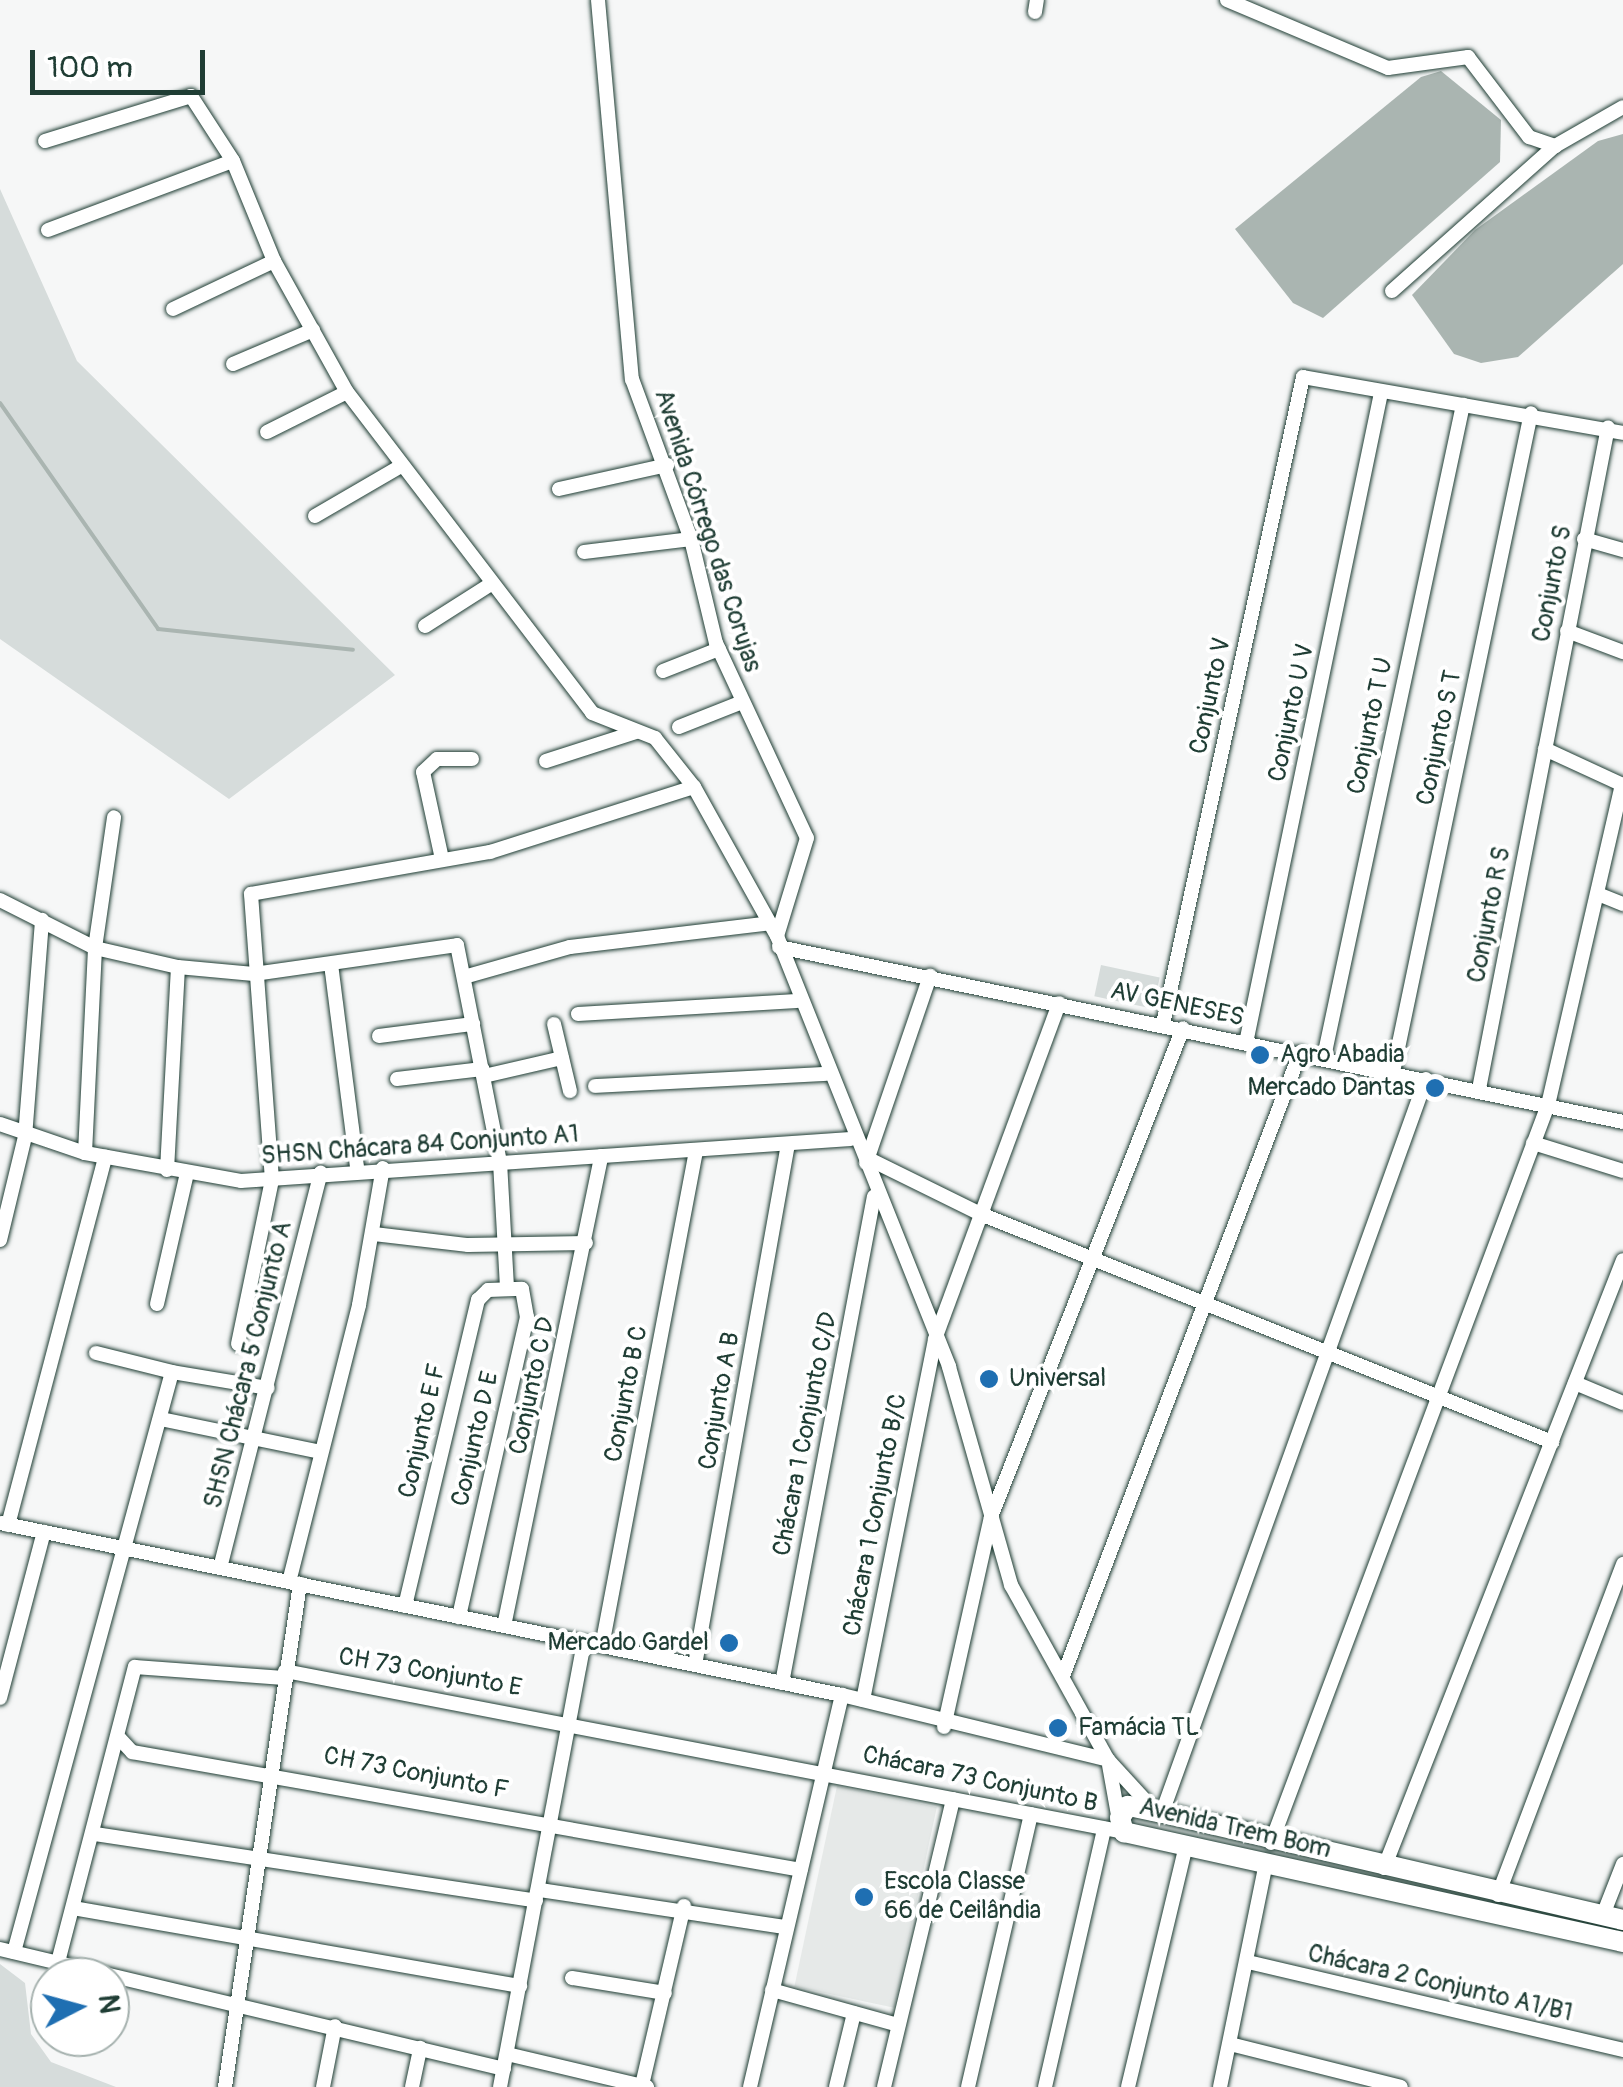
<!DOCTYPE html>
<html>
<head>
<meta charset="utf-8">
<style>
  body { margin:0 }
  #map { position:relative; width:1623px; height:2087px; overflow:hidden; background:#f6f7f7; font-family:Pangolin,sans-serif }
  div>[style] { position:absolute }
  .built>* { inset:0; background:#e6e9e8; transform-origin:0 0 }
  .green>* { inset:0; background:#d6dcdb; transform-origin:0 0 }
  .water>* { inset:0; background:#aab5b1 }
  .stream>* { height:4px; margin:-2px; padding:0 2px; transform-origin:2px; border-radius:2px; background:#aab5b1 }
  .roads { filter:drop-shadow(0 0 2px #1f3d34) drop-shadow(0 0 2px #1f3d34) }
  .street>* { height:14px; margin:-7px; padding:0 7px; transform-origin:7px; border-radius:7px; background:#fff }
  .secondary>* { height:20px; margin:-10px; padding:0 10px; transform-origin:10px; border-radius:10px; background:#fff }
  .dots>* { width:28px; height:28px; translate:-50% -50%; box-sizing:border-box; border:5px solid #fff; border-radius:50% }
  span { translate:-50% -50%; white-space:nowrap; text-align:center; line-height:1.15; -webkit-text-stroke:8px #fff; paint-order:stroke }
  .street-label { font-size:25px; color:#1f3d34 }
  .poi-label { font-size:25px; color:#1f3d34 }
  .left { translate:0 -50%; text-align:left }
  .right { translate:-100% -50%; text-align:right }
  .north { position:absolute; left:30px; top:1957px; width:100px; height:100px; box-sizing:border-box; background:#fff; border:2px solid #a5b1ae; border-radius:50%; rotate:84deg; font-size:28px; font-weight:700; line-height:40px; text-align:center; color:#1f3d34 }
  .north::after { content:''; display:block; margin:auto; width:35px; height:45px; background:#1f6fb2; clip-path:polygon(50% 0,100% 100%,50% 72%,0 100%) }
  .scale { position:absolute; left:30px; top:50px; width:175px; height:45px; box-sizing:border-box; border:5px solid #1f3d34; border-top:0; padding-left:12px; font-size:30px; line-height:35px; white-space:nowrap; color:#1f3d34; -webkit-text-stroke:8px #fff; paint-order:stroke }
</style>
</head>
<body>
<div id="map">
  <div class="built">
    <div style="left:837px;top:1786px;width:102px;height:205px;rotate:12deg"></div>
  </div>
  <div class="green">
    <div style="clip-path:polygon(0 189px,77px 361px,395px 675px,229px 799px,0 639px)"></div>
    <div style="left:1101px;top:965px;width:60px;height:32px;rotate:12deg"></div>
    <div style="clip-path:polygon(0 1964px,25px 1983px,31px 2034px,51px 2062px,116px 2087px,0 2087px)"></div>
  </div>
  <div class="water">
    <div style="clip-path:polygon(1441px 71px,1501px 120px,1500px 162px,1323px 318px,1293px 303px,1235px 229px,1421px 77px)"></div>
    <div style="clip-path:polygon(1623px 134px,1623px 264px,1518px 357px,1481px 363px,1454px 354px,1412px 295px,1475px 230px,1598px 141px)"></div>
  </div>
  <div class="stream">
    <div style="left:0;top:403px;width:276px;rotate:55deg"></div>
    <div style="left:158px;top:629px;width:196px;rotate:6.1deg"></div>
  </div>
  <div class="roads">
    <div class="street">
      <div style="left:598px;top:0;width:381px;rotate:84.9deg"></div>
      <div style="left:632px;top:379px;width:171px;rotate:69.8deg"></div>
      <div style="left:691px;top:539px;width:107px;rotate:76.5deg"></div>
      <div style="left:716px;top:643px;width:215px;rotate:65deg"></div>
      <div style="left:807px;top:838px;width:102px;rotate:107deg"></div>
      <div style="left:1227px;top:0;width:175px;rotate:22.9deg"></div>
      <div style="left:1388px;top:68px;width:81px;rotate:-7.8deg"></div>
      <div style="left:1468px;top:57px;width:101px;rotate:52.7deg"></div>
      <div style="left:1529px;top:137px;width:28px;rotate:19deg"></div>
      <div style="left:1035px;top:12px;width:12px;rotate:-81deg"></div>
      <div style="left:45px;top:141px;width:153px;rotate:-17.1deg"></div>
      <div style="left:191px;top:96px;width:77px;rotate:57.1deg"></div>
      <div style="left:233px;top:161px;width:108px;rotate:67.7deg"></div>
      <div style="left:274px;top:261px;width:150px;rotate:60.9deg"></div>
      <div style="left:347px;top:392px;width:404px;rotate:52.6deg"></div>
      <div style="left:592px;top:713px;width:68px;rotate:21.6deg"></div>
      <div style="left:655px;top:738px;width:63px;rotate:51.5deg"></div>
      <div style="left:694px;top:787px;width:171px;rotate:60.9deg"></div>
      <div style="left:777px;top:936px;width:464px;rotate:68.2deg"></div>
      <div style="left:949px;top:1367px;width:227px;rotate:74.1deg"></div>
      <div style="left:1011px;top:1585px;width:200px;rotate:61deg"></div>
      <div style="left:1108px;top:1760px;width:68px;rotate:47.4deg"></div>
      <div style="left:48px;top:230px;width:197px;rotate:-20.5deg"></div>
      <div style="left:1392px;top:291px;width:218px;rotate:-41.7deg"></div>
      <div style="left:1555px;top:146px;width:78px;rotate:-29.8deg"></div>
      <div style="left:173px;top:309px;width:112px;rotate:-25.4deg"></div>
      <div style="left:233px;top:364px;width:87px;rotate:-23deg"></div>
      <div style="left:267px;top:432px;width:89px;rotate:-26.6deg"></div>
      <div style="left:559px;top:489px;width:111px;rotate:-12.5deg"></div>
      <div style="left:315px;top:516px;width:99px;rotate:-30.2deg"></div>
      <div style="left:1584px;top:539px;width:41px;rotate:15.8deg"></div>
      <div style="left:584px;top:552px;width:108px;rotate:-6.9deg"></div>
      <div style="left:425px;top:626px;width:78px;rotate:-32.5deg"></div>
      <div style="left:1567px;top:631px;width:60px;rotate:20.6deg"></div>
      <div style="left:663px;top:671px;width:60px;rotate:-21.4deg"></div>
      <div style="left:679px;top:727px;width:68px;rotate:-21.6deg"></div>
      <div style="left:1545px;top:749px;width:86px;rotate:24.8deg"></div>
      <div style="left:546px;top:761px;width:95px;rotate:-17.9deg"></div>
      <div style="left:442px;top:859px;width:89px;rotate:-102.3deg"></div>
      <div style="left:423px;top:772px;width:19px;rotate:-43deg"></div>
      <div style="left:437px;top:759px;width:35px"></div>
      <div style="left:1598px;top:894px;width:27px;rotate:22deg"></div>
      <div style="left:0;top:900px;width:106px;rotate:26.8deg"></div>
      <div style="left:95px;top:948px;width:85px;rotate:12.9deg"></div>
      <div style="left:178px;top:967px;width:76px;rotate:5.3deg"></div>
      <div style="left:254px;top:974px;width:205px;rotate:-8.1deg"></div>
      <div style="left:457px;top:945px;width:221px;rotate:78.8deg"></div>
      <div style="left:500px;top:1162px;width:125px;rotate:86.8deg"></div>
      <div style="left:779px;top:947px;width:862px;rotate:11.71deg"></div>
      <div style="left:331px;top:964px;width:206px;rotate:82.7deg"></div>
      <div style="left:464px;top:977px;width:110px;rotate:-15.8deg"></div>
      <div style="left:570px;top:947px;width:201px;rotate:-6.8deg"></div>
      <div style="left:578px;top:1014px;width:219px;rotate:-3.4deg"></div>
      <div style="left:554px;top:1024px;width:69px;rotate:76.6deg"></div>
      <div style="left:1163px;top:1024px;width:662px;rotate:-77.79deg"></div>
      <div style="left:1303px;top:377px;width:325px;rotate:9.9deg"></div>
      <div style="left:379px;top:1036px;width:95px;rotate:-7.3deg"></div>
      <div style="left:1246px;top:1043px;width:664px;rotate:-78.27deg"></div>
      <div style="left:1324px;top:1057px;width:667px;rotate:-77.97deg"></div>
      <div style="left:1393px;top:1072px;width:673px;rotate:-78.17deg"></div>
      <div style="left:484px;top:1076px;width:80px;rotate:-13deg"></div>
      <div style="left:397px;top:1079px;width:86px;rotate:-6.7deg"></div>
      <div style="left:595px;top:1086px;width:231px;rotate:-3deg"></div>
      <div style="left:1479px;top:1089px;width:674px;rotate:-78.97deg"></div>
      <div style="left:0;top:1124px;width:90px;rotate:18.8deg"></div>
      <div style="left:85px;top:1153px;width:158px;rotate:10.2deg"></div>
      <div style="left:241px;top:1181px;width:611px;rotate:-3.94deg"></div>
      <div style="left:1533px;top:1143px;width:94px;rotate:17.3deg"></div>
      <div style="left:85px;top:1153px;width:205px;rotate:-87.2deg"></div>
      <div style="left:95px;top:948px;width:132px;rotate:-81.7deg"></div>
      <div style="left:871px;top:1160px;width:125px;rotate:26.2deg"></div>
      <div style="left:983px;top:1215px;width:613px;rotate:21.75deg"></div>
      <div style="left:866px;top:1163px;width:198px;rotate:-71.1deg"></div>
      <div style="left:167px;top:1170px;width:203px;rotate:-86.9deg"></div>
      <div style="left:374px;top:1234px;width:95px;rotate:6.7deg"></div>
      <div style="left:468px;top:1245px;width:118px;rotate:-1deg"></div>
      <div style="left:0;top:1240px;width:106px;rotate:-76.4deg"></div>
      <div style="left:25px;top:1137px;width:218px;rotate:-85.5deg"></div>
      <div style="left:157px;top:1304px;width:134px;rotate:-77.1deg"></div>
      <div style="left:238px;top:1344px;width:167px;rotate:-78.3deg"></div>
      <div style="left:272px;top:1180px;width:287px;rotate:-94.2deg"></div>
      <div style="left:251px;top:894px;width:243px;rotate:-10deg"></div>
      <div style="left:490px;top:852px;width:214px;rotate:-17.7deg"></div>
      <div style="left:96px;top:1353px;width:78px;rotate:14deg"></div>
      <div style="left:1575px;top:1383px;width:52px;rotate:22.6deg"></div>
      <div style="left:161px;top:1419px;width:163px;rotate:11.7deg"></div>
      <div style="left:0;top:1523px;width:859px;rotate:11.55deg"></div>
      <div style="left:842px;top:1695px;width:274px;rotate:13.7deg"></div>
      <div style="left:8px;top:1525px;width:381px;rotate:-75.2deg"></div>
      <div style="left:220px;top:1568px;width:408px;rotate:-75.7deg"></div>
      <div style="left:289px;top:1582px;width:286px;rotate:-75.8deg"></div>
      <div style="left:359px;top:1305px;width:139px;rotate:-80.1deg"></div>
      <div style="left:405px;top:1606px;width:315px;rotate:-76.6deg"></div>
      <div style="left:478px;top:1300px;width:14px;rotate:-45deg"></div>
      <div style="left:488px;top:1290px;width:34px;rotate:-2deg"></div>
      <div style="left:522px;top:1289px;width:28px;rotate:80deg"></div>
      <div style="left:527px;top:1317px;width:308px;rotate:102.8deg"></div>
      <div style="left:504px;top:1626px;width:480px;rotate:-78.3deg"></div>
      <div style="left:602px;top:1646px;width:504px;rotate:-79.25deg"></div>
      <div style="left:695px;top:1665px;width:529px;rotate:-79.88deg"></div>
      <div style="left:285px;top:1671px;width:854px;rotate:10.86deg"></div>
      <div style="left:1063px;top:1676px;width:667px;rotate:-69.17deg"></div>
      <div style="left:782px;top:1683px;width:495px;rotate:-79.3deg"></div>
      <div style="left:0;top:1698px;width:172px;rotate:-75.2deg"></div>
      <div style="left:863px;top:1700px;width:368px;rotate:-78.7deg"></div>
      <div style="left:935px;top:1339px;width:358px;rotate:-69.7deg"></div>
      <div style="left:944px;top:1727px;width:215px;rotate:-77.4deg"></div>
      <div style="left:991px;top:1517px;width:525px;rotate:-68.56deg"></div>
      <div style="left:120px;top:1739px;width:18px;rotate:47deg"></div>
      <div style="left:132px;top:1752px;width:679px;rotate:10deg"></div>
      <div style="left:1109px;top:1765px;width:62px;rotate:79.8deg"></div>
      <div style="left:1162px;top:1813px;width:780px;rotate:-70.22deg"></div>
      <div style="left:95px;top:1834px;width:446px;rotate:8.6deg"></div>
      <div style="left:1271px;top:1843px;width:788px;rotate:-69.43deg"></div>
      <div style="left:1548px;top:1105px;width:329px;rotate:-77deg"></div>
      <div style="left:1384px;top:1868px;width:653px;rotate:-68.54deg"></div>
      <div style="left:540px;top:1890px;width:249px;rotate:8.6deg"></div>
      <div style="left:1498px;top:1895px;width:354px;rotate:-69.3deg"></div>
      <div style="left:73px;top:1908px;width:454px;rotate:9.9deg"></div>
      <div style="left:1603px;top:1915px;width:55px;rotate:-68.6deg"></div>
      <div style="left:0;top:1949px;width:518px;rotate:13.39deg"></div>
      <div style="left:14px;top:1952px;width:601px;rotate:-74.76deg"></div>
      <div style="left:172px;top:1372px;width:97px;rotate:9.5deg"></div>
      <div style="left:58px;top:1962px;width:305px;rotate:-75.4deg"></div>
      <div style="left:135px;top:1667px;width:149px;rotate:4.2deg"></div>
      <div style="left:1248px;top:1962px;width:385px;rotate:13.2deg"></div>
      <div style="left:572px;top:1978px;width:94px;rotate:9.2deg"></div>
      <div style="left:772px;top:1990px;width:131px;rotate:15.5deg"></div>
      <div style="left:1230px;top:2044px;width:176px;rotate:14.1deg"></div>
      <div style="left:507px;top:2054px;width:144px;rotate:13.3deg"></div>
      <div style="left:642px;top:2085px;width:184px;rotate:-76.8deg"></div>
      <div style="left:225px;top:2087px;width:509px;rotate:-81.52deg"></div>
      <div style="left:323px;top:2087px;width:62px;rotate:-78.9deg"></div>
      <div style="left:412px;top:2087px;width:40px;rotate:-78deg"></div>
      <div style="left:500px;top:2087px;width:453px;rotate:-79.3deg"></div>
      <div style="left:750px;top:2087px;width:403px;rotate:-76.8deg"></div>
      <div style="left:836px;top:2087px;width:76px;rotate:-76.3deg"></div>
      <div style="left:884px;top:2087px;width:296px;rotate:-76.5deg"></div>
      <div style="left:968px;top:2087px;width:280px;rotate:-77deg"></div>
      <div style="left:1045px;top:2087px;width:265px;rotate:-77.1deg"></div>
      <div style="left:1128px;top:2087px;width:249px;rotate:-76.5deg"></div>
      <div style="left:1220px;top:2087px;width:229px;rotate:-78.4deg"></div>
    </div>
    <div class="secondary">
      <div style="left:1623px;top:1920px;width:473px;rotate:-166.9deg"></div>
      <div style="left:1162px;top:1813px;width:35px;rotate:-168deg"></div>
      <div style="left:1128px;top:1806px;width:14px;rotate:124deg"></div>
      <div style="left:1120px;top:1818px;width:15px;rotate:74deg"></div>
      <div style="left:1124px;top:1832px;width:511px;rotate:12.43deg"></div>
    </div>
  </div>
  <div class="dots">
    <div style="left:1260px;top:1055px;background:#1f6fb2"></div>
    <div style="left:1435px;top:1088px;background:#1f6fb2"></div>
    <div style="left:989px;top:1379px;background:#1f6fb2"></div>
    <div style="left:729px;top:1643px;background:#1f6fb2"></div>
    <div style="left:1058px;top:1728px;background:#1f6fb2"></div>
    <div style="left:864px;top:1897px;background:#1f6fb2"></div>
  </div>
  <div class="street-label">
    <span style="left:707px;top:531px;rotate:72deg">Avenida Córrego das Corujas</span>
    <span style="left:1553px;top:584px;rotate:-79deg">Conjunto S</span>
    <span style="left:1211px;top:696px;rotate:-78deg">Conjunto V</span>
    <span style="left:1292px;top:713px;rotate:-78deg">Conjunto U V</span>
    <span style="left:1371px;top:726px;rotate:-78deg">Conjunto T U</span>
    <span style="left:1440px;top:738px;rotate:-78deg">Conjunto S T</span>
    <span style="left:1490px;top:915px;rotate:-79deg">Conjunto R S</span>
    <span style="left:1177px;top:1005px;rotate:12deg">AV GENESES</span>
    <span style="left:420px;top:1146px;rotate:-4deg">SHSN Chácara 84 Conjunto A1</span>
    <span style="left:249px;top:1365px;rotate:-76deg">SHSN Chácara 5 Conjunto A</span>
    <span style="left:533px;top:1386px;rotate:-78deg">Conjunto C D</span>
    <span style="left:627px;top:1394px;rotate:-79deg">Conjunto B C</span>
    <span style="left:720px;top:1401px;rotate:-80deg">Conjunto A B</span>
    <span style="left:423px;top:1431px;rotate:-77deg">Conjunto E F</span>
    <span style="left:806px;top:1434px;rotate:-79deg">Chácara 1 Conjunto C/D</span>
    <span style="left:476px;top:1439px;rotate:-77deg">Conjunto D E</span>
    <span style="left:876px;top:1515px;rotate:-79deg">Chácara 1 Conjunto B/C</span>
    <span style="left:430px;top:1673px;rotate:10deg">CH 73 Conjunto E</span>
    <span style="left:416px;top:1774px;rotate:11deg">CH 73 Conjunto F</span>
    <span style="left:980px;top:1780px;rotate:12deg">Chácara 73 Conjunto B</span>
    <span style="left:1235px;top:1829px;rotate:13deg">Avenida Trem Bom</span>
    <span style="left:1440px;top:1984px;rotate:13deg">Chácara 2 Conjunto A1/B1</span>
  </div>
  <div class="poi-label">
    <span class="left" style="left:1280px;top:1055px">Agro Abadia</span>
    <span class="right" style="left:1415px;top:1088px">Mercado Dantas</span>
    <span class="left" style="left:1009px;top:1379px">Universal</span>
    <span class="right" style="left:709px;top:1643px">Mercado Gardel</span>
    <span class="left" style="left:1078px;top:1728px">Famácia TL</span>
    <span class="left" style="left:884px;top:1897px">Escola Classe<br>66 de Ceilândia</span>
  </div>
  <div class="north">N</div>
  <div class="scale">100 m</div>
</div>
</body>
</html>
